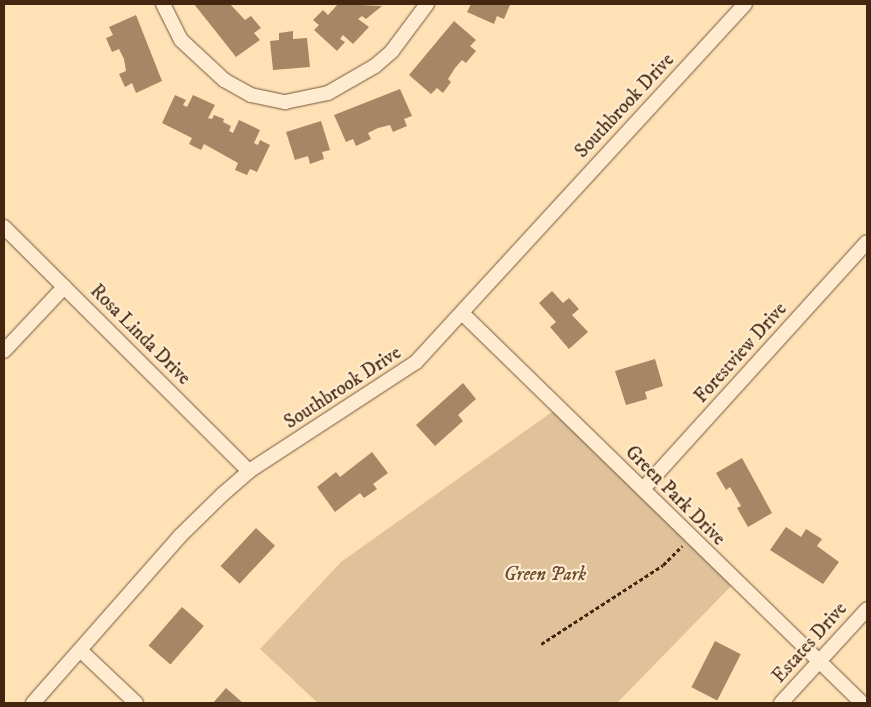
<!DOCTYPE html>
<html>
<head>
<meta charset="utf-8">
<style>
  body { margin:0 }
  #map { position:relative; width:871px; height:707px; overflow:hidden; background:#ffe1b6; font-family:"IM FELL DW Pica",serif }
  div>[style] { position:absolute }
  .green>* { inset:0; background:#dfc19a }
  .building>* { inset:0; background:#a58766; transform-origin:0 0 }
  .path>* { height:2.5px; margin-top:-1.25px; transform-origin:0; background:repeating-linear-gradient(90deg,#442610 0 4px,transparent 0 6.5px) }
  .roads { filter:drop-shadow(0 0 1px #73553a) drop-shadow(0 0 1px #73553a) }
  .minor>* { height:14px; margin:-7px; padding:0 7px; transform-origin:7px; border-radius:7px; background:#ffecd0 }
  span { translate:-50% -50%; white-space:nowrap; text-align:center; line-height:1.15; -webkit-text-stroke:4.5px #ffecd0; paint-order:stroke }
  .street-label { font-size:19px; color:#442610 }
  .park-label { font-size:19px; color:#6b4d32; font-style:italic }
  .frame { position:absolute; inset:0; border:5px solid #442610; pointer-events:none }
</style>
</head>
<body>
<div id="map">
  <div class="green">
    <div style="clip-path:polygon(559px 407px,735px 582px,617px 703px,318px 703px,260px 649px,341px 562px)"></div>
  </div>
  <div class="building">
    <div style="clip-path:polygon(194px 4px,230px 4px,245px 20px,251px 16px,261px 28px,254px 33px,260px 40px,236px 57px)"></div>
    <div style="clip-path:polygon(338px 4px,382px 6px,366px 19px,362px 16px,358px 19px,369px 27px,353px 44px,343px 35px,340px 39px,345px 42px,337px 51px,314px 30px,319px 25px,313px 20px,323px 10px,328px 15px)"></div>
    <div style="clip-path:polygon(471px 4px,506px 4px,510px 5px,504px 19px,497px 16px,494px 24px,467px 12px)"></div>
    <div style="clip-path:polygon(136px 15px,162px 81px,136px 93px,132px 83px,125px 87px,119px 74px,126px 71px,124px 59px,119px 49px,112px 52px,106px 38px,113px 35px,109px 27px)"></div>
    <div style="clip-path:polygon(454px 21px,476px 40px,470px 46px,476px 51px,466px 63px,462px 60px,455px 68px,448px 79px,451px 82px,443px 93px,437px 88px,431px 94px,409px 75px)"></div>
    <div style="clip-path:polygon(293px 31px,293px 39px,307px 38px,310px 67px,273px 70px,270px 41px,279px 40px,279px 33px)"></div>
    <div style="clip-path:polygon(400px 89px,412px 116px,404px 119px,407px 126px,393px 132px,390px 125px,378px 128px,368px 133px,371px 139px,356px 146px,353px 139px,346px 142px,334px 115px)"></div>
    <div style="clip-path:polygon(175px 95px,186px 100px,183px 105px,187px 107px,193px 95px,215px 105px,208px 118px,212px 119px,214px 115px,224px 119px,223px 122px,231px 126px,229px 131px,233px 133px,239px 120px,260px 130px,254px 143px,258px 145px,260px 140px,270px 145px,257px 172px,250px 169px,247px 175px,235px 170px,238px 163px,204px 144px,201px 150px,189px 144px,192px 138px,162px 123px)"></div>
    <div style="clip-path:polygon(321px 121px,330px 150px,322px 152px,324px 159px,310px 164px,308px 156px,295px 160px,286px 132px)"></div>
    <div style="clip-path:polygon(552px 291px,563px 303px,569px 298px,579px 309px,572px 315px,588px 332px,569px 349px,550px 327px,556px 322px,539px 303px)"></div>
    <div style="clip-path:polygon(655px 359px,663px 386px,645px 392px,647px 399px,626px 405px,615px 371px)"></div>
    <div style="clip-path:polygon(463px 383px,476px 399px,458px 415px,463px 421px,435px 446px,416px 425px)"></div>
    <div style="clip-path:polygon(372px 452px,388px 473px,373px 484px,377px 489px,364px 498px,360px 493px,335px 512px,317px 487px,336px 472px,340px 477px)"></div>
    <div style="clip-path:polygon(742px 458px,772px 513px,748px 527px,737px 508px,741px 506px,730px 487px,726px 490px,716px 473px)"></div>
    <div style="clip-path:polygon(786px 527px,801px 537px,806px 529px,822px 539px,817px 546px,839px 562px,823px 584px,770px 550px)"></div>
    <div style="left:256px;top:528px;width:26px;height:52px;rotate:43deg"></div>
    <div style="left:182px;top:607px;width:29px;height:51px;rotate:41deg"></div>
    <div style="left:715px;top:641px;width:29px;height:52px;rotate:27deg"></div>
    <div style="clip-path:polygon(226px 688px,243px 703px,213px 703px)"></div>
  </div>
  <div class="path">
    <div style="left:541px;top:644px;width:145px;rotate:-32.9deg"></div>
    <div style="left:663px;top:565px;width:27px;rotate:-45deg"></div>
  </div>
  <div class="roads">
    <div class="minor">
      <div style="left:163px;top:4px;width:40px;rotate:63.4deg"></div>
      <div style="left:181px;top:40px;width:59px;rotate:42.9deg"></div>
      <div style="left:224px;top:80px;width:31px;rotate:29deg"></div>
      <div style="left:251px;top:95px;width:35px;rotate:12deg"></div>
      <div style="left:285px;top:102px;width:44px;rotate:-11.8deg"></div>
      <div style="left:328px;top:93px;width:54px;rotate:-29.9deg"></div>
      <div style="left:375px;top:66px;width:23px;rotate:-41deg"></div>
      <div style="left:392px;top:51px;width:59px;rotate:-53.3deg"></div>
      <div style="left:4px;top:227px;width:346px;rotate:44.9deg"></div>
      <div style="left:463px;top:314px;width:557px;rotate:44.27deg"></div>
      <div style="left:4px;top:351px;width:88px;rotate:-46.8deg"></div>
      <div style="left:643px;top:489px;width:333px;rotate:-47.8deg"></div>
      <div style="left:80px;top:650px;width:77px;rotate:43.4deg"></div>
      <div style="left:33px;top:703px;width:222px;rotate:-48.6deg"></div>
      <div style="left:180px;top:536px;width:60px;rotate:-44.3deg"></div>
      <div style="left:223px;top:494px;width:35px;rotate:-41deg"></div>
      <div style="left:249px;top:471px;width:199px;rotate:-33.1deg"></div>
      <div style="left:416px;top:362px;width:486px;rotate:-47.4deg"></div>
      <div style="left:781px;top:703px;width:127px;rotate:-47.5deg"></div>
    </div>
  </div>
  <div class="street-label">
    <span style="left:625px;top:106px;rotate:-47deg">Southbrook Drive</span>
    <span style="left:140px;top:335px;rotate:45deg">Rosa Linda Drive</span>
    <span style="left:741px;top:353px;rotate:-48deg">Forestview Drive</span>
    <span style="left:343px;top:388px;rotate:-33deg">Southbrook Drive</span>
    <span style="left:675px;top:496px;rotate:45deg">Green Park Drive</span>
    <span style="left:810px;top:643px;rotate:-48deg">Estates Drive</span>
  </div>
  <div class="park-label">
    <span style="left:545px;top:575px">Green Park</span>
  </div>
  <div class="frame"></div>
</div>
</body>
</html>
